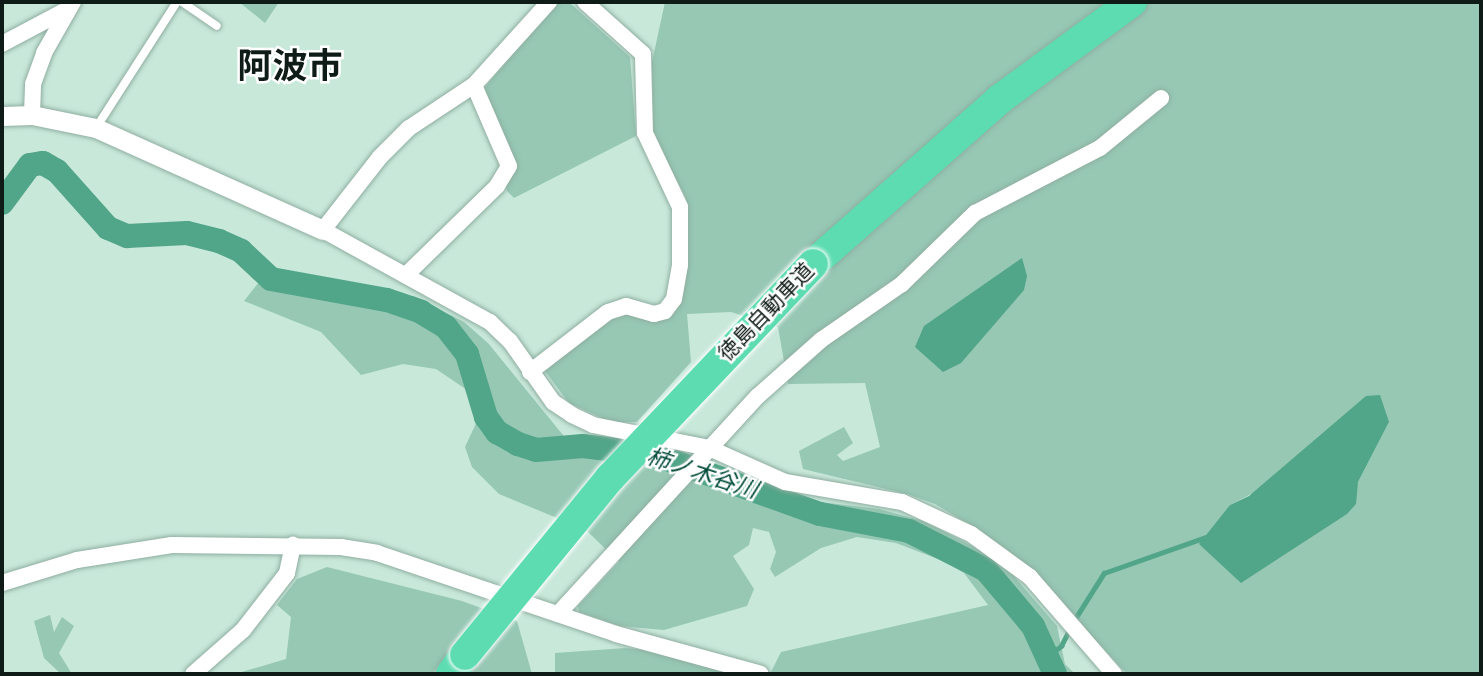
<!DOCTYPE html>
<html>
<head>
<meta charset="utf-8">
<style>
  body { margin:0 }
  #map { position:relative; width:1483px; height:676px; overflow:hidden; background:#c8e8da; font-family:Karla,"Noto Sans JP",sans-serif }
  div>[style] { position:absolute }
  .green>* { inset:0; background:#96c8b4 }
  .water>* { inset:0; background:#51a588 }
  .stream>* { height:4.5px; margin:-2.25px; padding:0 2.25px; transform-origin:2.25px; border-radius:2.25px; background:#51a588 }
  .river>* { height:24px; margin:-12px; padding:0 12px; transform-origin:12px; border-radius:12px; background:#51a588 }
  .roads { filter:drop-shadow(0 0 2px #8faea1) drop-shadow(0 0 2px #8faea1) }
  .service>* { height:8px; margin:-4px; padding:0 4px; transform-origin:4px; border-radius:4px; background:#fff }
  .minor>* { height:16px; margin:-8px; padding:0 8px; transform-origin:8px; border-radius:8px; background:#fff }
  .tertiary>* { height:19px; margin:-9.5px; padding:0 9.5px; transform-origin:9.5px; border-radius:9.5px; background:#fff }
  .motorway>* { height:30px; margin:-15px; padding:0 15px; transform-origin:15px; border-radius:15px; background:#5ddcb2 }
  .bridges { filter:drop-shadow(0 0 2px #fff) drop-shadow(0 0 2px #fff) }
  .motorway-bridge>* { height:30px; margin:-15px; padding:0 15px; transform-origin:15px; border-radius:15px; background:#5ddcb2 }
  span { translate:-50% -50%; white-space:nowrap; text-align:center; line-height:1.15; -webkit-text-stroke:5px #fff; paint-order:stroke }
  .street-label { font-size:21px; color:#0f1b16 }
  .water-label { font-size:23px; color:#024c39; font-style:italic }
  .town-label { font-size:35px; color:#0f1b16; font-weight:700 }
  .frame { position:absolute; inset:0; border:4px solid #0f1b16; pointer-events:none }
</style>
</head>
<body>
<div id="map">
  <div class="green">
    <div style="clip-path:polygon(239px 2px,279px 2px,265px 23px)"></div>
    <div style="clip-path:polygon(556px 2px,569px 2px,630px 57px,636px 136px,514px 198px,507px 191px,482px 91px)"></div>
    <div style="clip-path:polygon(evenodd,665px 2px,1481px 2px,1481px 674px,1127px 674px,1027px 566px,977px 529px,935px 504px,907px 494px,803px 469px,799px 451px,844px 427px,853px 443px,837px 455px,843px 461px,880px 447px,865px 383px,788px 384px,778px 327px,731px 312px,687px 314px,691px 362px,637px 422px,611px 422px,569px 403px,545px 371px,606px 319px,627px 313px,652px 320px,674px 314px,687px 268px,686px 198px,653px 135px,652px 62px,665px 2px,1389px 422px,1358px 482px,1283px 553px,1241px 582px,1230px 505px,1389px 422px)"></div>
    <div style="clip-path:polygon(259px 282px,380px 305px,414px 296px,464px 322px,488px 343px,580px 456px,655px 461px,737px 492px,879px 509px,923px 521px,978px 549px,1013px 575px,1057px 626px,1065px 664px,1075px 674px,770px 674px,781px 652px,988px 605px,964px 573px,943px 561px,896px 543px,857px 537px,821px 548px,775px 577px,770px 569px,776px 552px,769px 532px,753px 528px,749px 545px,733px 556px,754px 589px,747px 606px,664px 630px,619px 626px,579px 612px,578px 606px,619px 562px,586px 530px,499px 494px,472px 467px,465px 447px,478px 419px,476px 396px,436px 369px,403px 364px,361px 375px,321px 332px,244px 301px)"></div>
    <div style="clip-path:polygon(327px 567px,462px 601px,517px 621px,532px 674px,472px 674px,479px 657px,455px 643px,432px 674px,235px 674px,286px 659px,291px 617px,277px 605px,297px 579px)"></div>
    <div style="clip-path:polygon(50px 615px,54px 632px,62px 617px,74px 626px,59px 653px,72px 674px,61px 674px,44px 658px,34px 621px)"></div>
    <div style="clip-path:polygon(626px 648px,675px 653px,744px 674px,555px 674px,555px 653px)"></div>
  </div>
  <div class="water">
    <div style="clip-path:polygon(1022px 258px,1027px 276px,1024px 290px,961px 363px,943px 372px,915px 347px,924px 326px)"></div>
    <div style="clip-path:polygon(1380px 395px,1389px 422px,1358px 482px,1356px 504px,1347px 514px,1241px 583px,1199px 544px,1230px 505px,1249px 496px,1366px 396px)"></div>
  </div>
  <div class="stream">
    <div style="left:1073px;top:622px;width:58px;rotate:-57.7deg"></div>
    <div style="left:1104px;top:573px;width:108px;rotate:-19.4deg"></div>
    <div style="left:1046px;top:657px;width:19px;rotate:-36deg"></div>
    <div style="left:1061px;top:646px;width:18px;rotate:-63deg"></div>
  </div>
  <div class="river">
    <div style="left:2px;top:203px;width:47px;rotate:-53.6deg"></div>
    <div style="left:30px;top:165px;width:13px;rotate:-9deg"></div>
    <div style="left:43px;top:163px;width:16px;rotate:30deg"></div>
    <div style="left:57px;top:171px;width:76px;rotate:48.2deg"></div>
    <div style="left:108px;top:228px;width:21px;rotate:23deg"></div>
    <div style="left:127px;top:236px;width:60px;rotate:-2.9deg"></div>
    <div style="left:187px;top:233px;width:33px;rotate:14deg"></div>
    <div style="left:219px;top:241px;width:24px;rotate:24deg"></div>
    <div style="left:241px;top:251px;width:41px;rotate:43deg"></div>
    <div style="left:271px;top:279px;width:118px;rotate:10.3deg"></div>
    <div style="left:387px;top:300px;width:36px;rotate:19deg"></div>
    <div style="left:421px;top:312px;width:29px;rotate:31deg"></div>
    <div style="left:446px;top:327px;width:34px;rotate:52deg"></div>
    <div style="left:467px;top:354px;width:66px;rotate:73.2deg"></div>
    <div style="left:486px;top:417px;width:19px;rotate:54deg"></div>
    <div style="left:497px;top:432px;width:24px;rotate:30deg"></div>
    <div style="left:518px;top:444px;width:19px;rotate:18deg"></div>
    <div style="left:536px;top:450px;width:47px;rotate:-4.9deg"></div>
    <div style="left:583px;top:446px;width:74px;rotate:7deg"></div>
    <div style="left:656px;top:455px;width:174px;rotate:19.8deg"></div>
    <div style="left:820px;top:514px;width:91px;rotate:10.8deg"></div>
    <div style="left:909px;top:531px;width:86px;rotate:26.9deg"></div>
    <div style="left:986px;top:570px;width:73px;rotate:50deg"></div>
    <div style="left:1033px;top:626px;width:53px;rotate:65.4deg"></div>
  </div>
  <div class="roads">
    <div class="service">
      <div style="left:182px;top:2px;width:42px;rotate:34.4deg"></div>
      <div style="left:96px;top:128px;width:150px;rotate:-57.3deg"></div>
    </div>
    <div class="minor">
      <div style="left:549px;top:2px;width:112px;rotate:132.1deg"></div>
      <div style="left:474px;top:85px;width:78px;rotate:146.5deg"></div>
      <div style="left:409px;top:128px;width:41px;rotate:135deg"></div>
      <div style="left:380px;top:157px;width:93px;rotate:128deg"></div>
      <div style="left:323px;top:230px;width:191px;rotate:28.9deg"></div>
      <div style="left:490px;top:322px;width:28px;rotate:44deg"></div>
      <div style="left:510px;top:341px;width:75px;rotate:54.8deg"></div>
      <div style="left:553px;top:402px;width:23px;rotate:34deg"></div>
      <div style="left:572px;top:415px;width:23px;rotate:25deg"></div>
      <div style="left:593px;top:425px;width:118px;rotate:11.2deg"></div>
      <div style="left:709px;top:448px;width:83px;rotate:24.1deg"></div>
      <div style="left:785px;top:482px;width:119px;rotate:9.7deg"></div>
      <div style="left:902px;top:502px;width:76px;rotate:24.9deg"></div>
      <div style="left:971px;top:534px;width:73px;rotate:36.1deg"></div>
      <div style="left:1030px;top:577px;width:128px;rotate:49.1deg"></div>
      <div style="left:2px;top:44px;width:72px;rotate:-28deg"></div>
      <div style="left:32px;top:115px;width:31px;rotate:-88deg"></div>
      <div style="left:33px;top:84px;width:33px;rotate:-70deg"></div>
      <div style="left:44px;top:53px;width:59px;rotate:-60.4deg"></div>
      <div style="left:408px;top:273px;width:124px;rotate:-44.3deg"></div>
      <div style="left:497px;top:186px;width:23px;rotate:-59deg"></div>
      <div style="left:509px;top:166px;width:88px;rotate:-113.4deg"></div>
      <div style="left:530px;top:372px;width:98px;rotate:-37.6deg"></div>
      <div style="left:608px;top:312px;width:19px;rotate:-18deg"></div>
      <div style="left:626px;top:306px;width:29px;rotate:16deg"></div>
      <div style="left:654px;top:314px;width:11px;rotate:-15deg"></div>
      <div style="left:665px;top:311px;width:15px;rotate:-53deg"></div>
      <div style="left:674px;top:299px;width:35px;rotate:-80deg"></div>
      <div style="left:680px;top:265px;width:58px;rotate:-90deg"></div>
      <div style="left:680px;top:207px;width:82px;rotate:-115.3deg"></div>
      <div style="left:645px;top:133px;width:79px;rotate:-91.5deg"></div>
      <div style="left:643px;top:54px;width:78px;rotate:-138.1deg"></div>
      <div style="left:2px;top:583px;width:78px;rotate:-17deg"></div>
      <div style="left:77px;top:560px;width:96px;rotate:-9deg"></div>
      <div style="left:172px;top:545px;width:169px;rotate:0.7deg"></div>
      <div style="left:341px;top:547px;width:36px;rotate:9deg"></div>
      <div style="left:377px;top:553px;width:252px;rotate:18.7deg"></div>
      <div style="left:616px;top:634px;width:150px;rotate:15.4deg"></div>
      <div style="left:558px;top:614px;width:296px;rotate:-47.5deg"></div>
      <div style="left:758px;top:396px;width:84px;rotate:-41.6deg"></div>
      <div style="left:821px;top:340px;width:98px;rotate:-34.7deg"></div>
      <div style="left:902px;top:284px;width:102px;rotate:-44.2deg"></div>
      <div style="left:975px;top:213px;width:141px;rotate:-27.5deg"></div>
      <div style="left:1100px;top:148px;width:79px;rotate:-39.3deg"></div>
      <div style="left:193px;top:674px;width:67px;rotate:-41.3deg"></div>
      <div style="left:243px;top:630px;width:72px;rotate:-52.3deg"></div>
      <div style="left:287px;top:573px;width:29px;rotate:-78deg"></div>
    </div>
    <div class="tertiary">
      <div style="left:2px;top:116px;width:30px;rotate:-2deg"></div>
      <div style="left:32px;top:115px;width:65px;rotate:11.5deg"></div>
      <div style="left:96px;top:128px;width:249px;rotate:24.2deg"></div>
    </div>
    <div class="motorway">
      <div style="left:813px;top:264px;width:249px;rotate:-41.4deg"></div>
      <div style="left:1000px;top:99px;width:164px;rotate:-36.3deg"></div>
      <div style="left:451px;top:674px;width:24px;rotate:-54deg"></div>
    </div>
  </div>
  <div class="bridges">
    <div class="motorway-bridge">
      <div style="left:465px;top:655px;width:229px;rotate:-50.7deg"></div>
      <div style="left:610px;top:478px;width:295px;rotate:-46.5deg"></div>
    </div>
  </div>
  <div class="street-label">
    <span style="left:766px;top:312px;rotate:-46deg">徳島自動車道</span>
  </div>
  <div class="water-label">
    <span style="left:702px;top:474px;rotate:18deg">柿ノ木谷川</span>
  </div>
  <div class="town-label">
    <span style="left:290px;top:67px">阿波市</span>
  </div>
  <div class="frame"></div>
</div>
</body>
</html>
